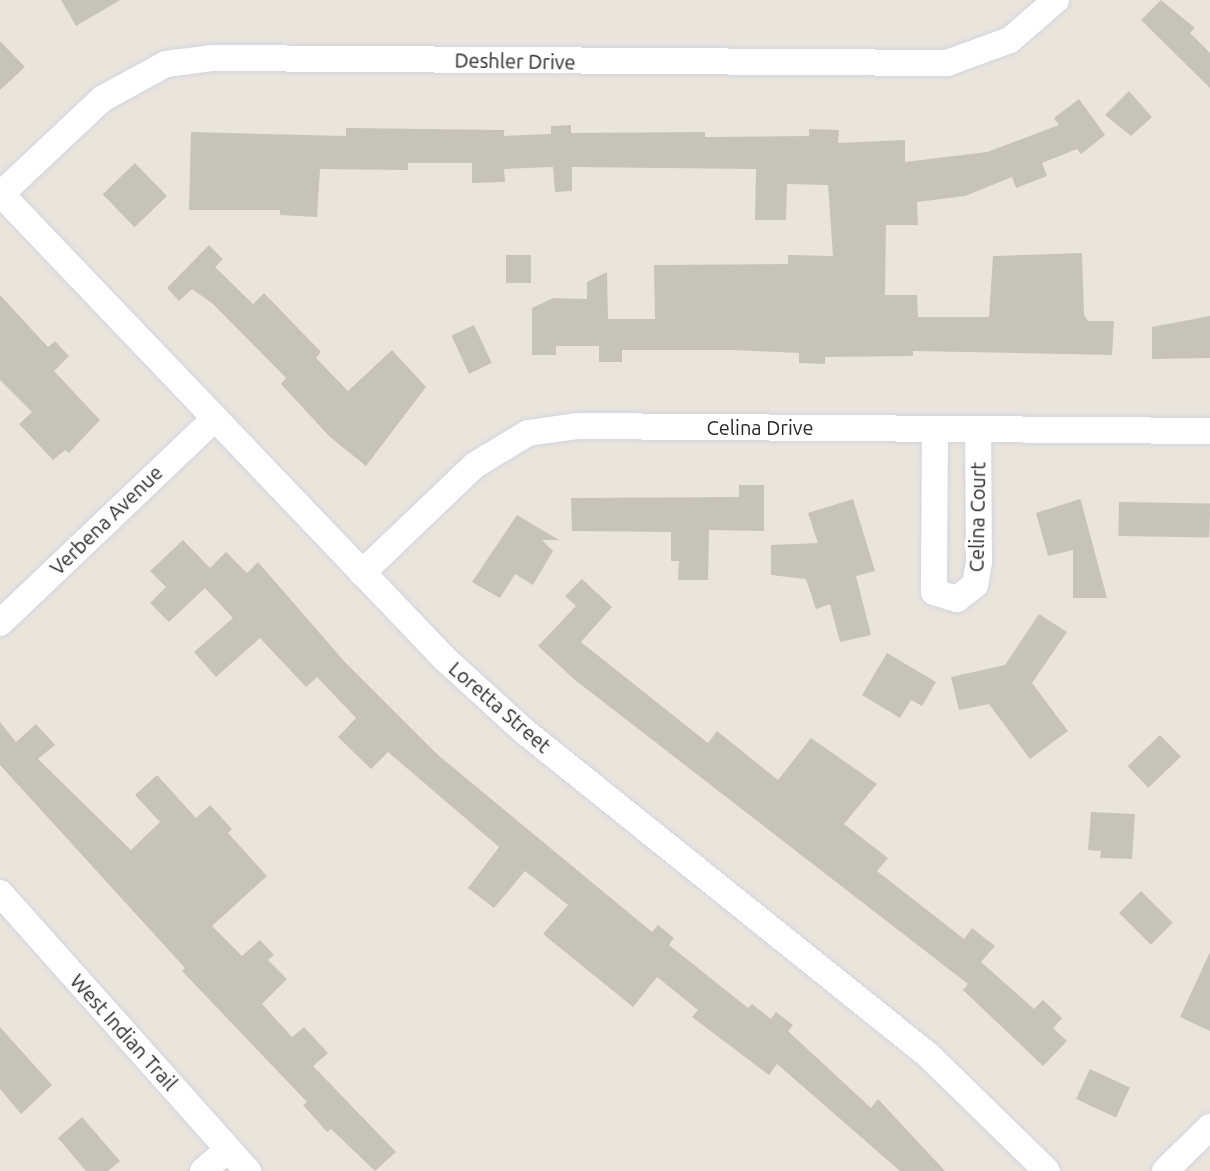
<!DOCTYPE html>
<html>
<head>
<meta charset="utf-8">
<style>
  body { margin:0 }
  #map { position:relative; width:1210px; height:1171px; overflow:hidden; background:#eae5dc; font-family:Ubuntu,sans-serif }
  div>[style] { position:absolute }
  .building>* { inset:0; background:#c6c3bb; transform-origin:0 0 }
  .roads { filter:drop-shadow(0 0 2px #d2d4e1) drop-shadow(0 0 2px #d2d4e1) }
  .street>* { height:26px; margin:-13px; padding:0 13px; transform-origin:13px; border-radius:13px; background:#fff }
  span { translate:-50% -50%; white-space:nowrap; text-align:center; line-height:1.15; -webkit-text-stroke:6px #fff; paint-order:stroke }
  .street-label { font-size:20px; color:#292929 }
</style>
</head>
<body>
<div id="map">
  <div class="building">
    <div style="clip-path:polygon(61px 0,120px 0,76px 26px)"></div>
    <div style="clip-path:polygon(1161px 0,1195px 28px,1190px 33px,1210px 53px,1210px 88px,1141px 20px)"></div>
    <div style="clip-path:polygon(0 41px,25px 67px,0 90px)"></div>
    <div style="clip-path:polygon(1129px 91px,1152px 117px,1131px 136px,1105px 115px)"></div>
    <div style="clip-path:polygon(1079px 99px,1105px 135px,1081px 154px,1077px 149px,1042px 163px,1047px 176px,1016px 188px,1012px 177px,965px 196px,917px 202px,918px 225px,886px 225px,885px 295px,917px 295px,918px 317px,989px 317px,993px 256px,1082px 253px,1084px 315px,1088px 321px,1114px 321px,1112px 355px,913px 351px,913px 356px,825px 357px,825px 364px,799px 363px,799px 353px,734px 350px,622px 350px,622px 362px,599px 362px,599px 346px,556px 346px,556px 355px,532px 355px,532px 308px,553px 298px,587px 299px,587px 282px,607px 272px,608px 319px,655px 319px,654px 265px,788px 264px,788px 255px,833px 256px,828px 185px,787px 184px,786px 220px,755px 220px,756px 169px,572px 167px,572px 191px,555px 192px,553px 167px,504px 169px,505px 182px,472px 183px,472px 163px,408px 163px,408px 170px,320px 169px,317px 217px,280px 215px,280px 210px,189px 210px,191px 132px,346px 136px,346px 128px,504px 130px,504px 136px,551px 134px,551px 126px,571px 125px,571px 133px,705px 132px,705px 137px,809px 136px,809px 129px,839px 130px,838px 143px,905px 140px,905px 162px,987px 152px,1059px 125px,1054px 118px)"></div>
    <div style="left:135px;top:163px;width:46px;height:45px;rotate:46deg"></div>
    <div style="clip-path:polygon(209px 245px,223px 259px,215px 267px,253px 304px,264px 293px,321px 352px,316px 358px,348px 391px,392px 350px,426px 387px,366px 466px,330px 437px,281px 384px,286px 378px,213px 304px,192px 289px,179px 301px,167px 288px)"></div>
    <div style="left:506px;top:255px;width:25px;height:28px"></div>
    <div style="clip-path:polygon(0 295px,48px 347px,55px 341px,69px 356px,54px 371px,100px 420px,69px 453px,65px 450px,53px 460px,19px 424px,32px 412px,0 380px)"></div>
    <div style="clip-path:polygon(1210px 316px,1210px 358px,1152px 359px,1152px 327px)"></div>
    <div style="left:474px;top:325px;width:42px;height:25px;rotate:65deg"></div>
    <div style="clip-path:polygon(739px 485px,764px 485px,764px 531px,709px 530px,708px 580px,678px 580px,679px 561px,671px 561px,671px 532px,572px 531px,571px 498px,739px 497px)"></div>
    <div style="clip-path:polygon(853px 499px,875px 571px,856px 576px,871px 635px,840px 642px,830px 604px,816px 609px,806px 579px,771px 575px,771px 545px,818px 543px,808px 513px)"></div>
    <div style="clip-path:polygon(1080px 499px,1081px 501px,1107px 598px,1073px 598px,1073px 550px,1048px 556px,1036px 513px)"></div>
    <div style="left:1119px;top:502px;width:91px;height:34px;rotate:1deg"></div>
    <div style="clip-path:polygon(517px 515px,559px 540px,542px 540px,553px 551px,533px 585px,515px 574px,500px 598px,472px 582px)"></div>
    <div style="clip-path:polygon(183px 540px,210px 568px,226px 552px,247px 573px,258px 562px,344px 661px,438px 755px,652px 932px,658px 925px,674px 938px,669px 945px,748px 1008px,752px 1004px,771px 1019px,776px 1012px,793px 1025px,788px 1031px,871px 1108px,878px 1099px,945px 1171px,900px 1171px,777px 1064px,769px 1075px,692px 1017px,698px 1010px,657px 977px,633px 1007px,543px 934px,568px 905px,525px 871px,494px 908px,468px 888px,499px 847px,388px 752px,371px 769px,338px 737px,356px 718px,317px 677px,306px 687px,260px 638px,216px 677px,194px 652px,233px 618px,205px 588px,169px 622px,150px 603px,166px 587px,150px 571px)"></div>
    <div style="clip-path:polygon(582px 579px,612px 607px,581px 642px,708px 743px,717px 731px,778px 780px,811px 738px,877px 784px,844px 824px,888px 858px,877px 871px,964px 939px,972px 928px,995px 946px,981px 962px,1034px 1009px,1043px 1000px,1062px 1018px,1053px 1028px,1067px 1041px,1043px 1066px,963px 990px,968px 984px,575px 680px,538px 646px,576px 606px,565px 596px)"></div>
    <div style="clip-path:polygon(1039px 614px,1067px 632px,1032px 683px,1068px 731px,1030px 759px,989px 704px,959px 710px,951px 677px,1005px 665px)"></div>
    <div style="clip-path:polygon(887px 653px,936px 682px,922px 706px,911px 700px,900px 718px,862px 695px)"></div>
    <div style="clip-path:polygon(0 722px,16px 742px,36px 724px,55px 745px,38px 759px,131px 850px,160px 822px,135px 795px,157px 775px,196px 818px,210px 805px,232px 829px,228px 833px,267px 876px,212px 926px,242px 956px,260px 940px,274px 955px,268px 960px,287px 979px,262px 1004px,292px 1037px,304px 1027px,328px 1053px,313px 1066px,396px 1152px,375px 1171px,331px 1129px,327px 1132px,303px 1105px,307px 1102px,182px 971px,185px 968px,0 765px)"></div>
    <div style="left:1160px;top:735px;width:30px;height:45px;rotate:46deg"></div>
    <div style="clip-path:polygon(1091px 812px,1135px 814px,1132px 859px,1100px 858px,1101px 851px,1088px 850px)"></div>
    <div style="left:1141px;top:891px;width:45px;height:31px;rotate:45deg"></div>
    <div style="clip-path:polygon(1210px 952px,1210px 1031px,1180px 1017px)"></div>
    <div style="clip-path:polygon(0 1027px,52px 1085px,21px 1114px,0 1089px)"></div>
    <div style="left:1090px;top:1069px;width:44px;height:33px;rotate:25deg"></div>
    <div style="clip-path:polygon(82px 1117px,120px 1161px,108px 1171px,86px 1171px,58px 1138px)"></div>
  </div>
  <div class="roads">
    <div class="street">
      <div style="left:0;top:193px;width:644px;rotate:46.32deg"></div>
      <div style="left:445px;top:659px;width:107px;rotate:42.3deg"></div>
      <div style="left:524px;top:731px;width:518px;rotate:38.73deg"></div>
      <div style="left:928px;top:1055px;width:166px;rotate:44.3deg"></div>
      <div style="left:1px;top:194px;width:139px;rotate:-43.2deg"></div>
      <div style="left:102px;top:99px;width:73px;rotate:-28.7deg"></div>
      <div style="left:166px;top:64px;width:46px;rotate:-7.4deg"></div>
      <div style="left:212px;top:58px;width:735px;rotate:0.39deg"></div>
      <div style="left:947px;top:63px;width:67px;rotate:-20.1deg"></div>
      <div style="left:1010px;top:40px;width:61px;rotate:-41deg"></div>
      <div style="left:935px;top:429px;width:163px;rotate:90.4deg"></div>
      <div style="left:934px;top:592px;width:24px;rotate:17deg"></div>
      <div style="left:957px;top:599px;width:23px;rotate:-38deg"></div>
      <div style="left:975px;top:585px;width:23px;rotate:-80deg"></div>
      <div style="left:979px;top:562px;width:133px;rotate:-90.4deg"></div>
      <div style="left:362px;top:573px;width:156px;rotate:-43.7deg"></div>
      <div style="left:475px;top:465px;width:62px;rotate:-31.1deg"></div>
      <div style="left:528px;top:433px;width:49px;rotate:-8.1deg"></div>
      <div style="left:577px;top:426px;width:633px;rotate:0.45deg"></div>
      <div style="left:0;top:623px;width:296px;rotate:-43.6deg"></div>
      <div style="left:0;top:893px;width:373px;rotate:48.3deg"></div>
      <div style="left:203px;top:1171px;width:33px;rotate:-41deg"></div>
      <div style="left:1165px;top:1171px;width:63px;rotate:-44.4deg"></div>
    </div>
  </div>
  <div class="street-label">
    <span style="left:515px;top:61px;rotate:1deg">Deshler Drive</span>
    <span style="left:760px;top:427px">Celina Drive</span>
    <span style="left:977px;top:517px;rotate:-89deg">Celina Court</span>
    <span style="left:106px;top:520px;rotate:-44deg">Verbena Avenue</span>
    <span style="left:500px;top:707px;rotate:41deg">Loretta Street</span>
    <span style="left:124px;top:1032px;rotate:48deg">West Indian Trail</span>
  </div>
</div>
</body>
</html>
